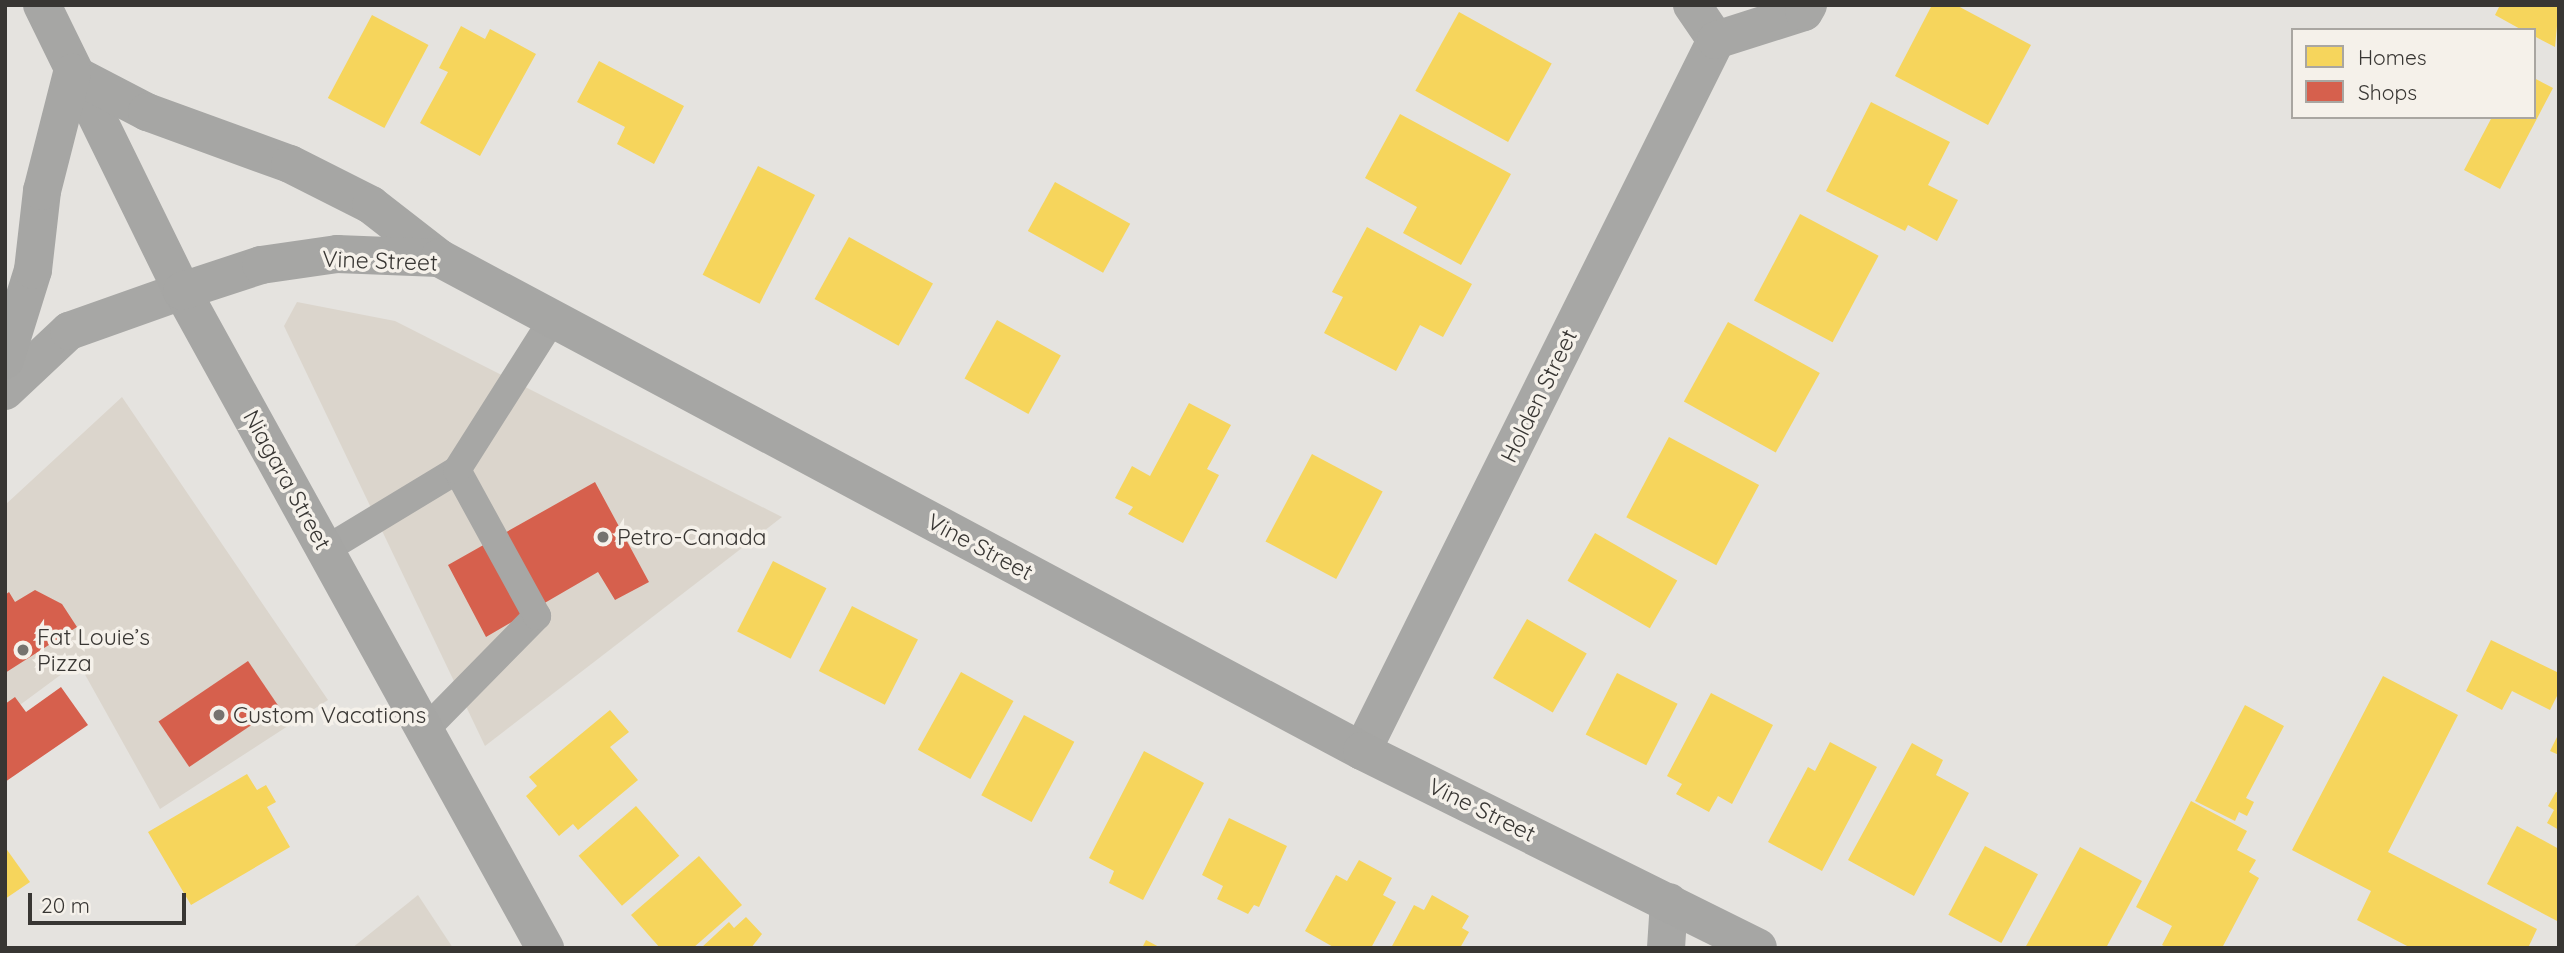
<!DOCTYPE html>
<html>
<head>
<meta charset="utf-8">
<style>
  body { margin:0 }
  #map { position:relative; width:2564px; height:953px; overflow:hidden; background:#e5e3df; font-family:Quicksand,sans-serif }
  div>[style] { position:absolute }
  .built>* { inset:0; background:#dbd5cc }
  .homes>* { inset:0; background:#f6d55c; transform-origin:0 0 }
  .shops>* { inset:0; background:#d6604d; transform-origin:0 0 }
  .lane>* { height:28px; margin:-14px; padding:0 14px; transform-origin:14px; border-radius:14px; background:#a7a7a5 }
  .street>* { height:38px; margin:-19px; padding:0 19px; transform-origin:19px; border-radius:19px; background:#a7a7a5 }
  .secondary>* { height:38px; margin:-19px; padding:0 19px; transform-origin:19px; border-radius:19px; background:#a6a6a4 }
  .dots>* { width:19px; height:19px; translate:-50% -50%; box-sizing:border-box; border:4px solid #f5f1ea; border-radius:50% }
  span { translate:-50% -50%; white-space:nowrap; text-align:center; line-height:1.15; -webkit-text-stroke:7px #f5f1ea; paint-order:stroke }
  .street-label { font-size:23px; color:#383633 }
  .poi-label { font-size:23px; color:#383633 }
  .left { translate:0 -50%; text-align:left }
  .frame { position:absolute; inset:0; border:7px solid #383633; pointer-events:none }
  .legend { position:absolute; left:2291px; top:28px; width:245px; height:91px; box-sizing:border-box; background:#f5f1ea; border:2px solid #a9a6a1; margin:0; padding:9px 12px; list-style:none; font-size:21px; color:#383633 }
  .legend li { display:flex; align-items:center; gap:14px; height:35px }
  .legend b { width:35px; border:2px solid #a9a6a1 }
  .scale { position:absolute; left:28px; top:893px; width:158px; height:32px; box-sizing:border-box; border:4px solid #383633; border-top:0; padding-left:9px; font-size:21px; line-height:24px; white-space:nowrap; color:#383633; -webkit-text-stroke:5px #f5f1ea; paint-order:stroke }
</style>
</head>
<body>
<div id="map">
  <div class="built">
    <div style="clip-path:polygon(297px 302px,395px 321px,782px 517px,485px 746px,284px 326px)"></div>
    <div style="clip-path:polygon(122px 397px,328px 700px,160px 809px,78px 662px,5px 716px,5px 505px)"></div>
    <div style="clip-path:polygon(418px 895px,453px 948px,352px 948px)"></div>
  </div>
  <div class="homes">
    <div style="clip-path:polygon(1932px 5px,1956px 5px,2031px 45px,1988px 125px,1895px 76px)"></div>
    <div style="clip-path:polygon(2500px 5px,2559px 5px,2555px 47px,2534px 36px,2534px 30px,2522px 30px,2495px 15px)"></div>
    <div style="left:1459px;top:12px;width:106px;height:90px;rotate:29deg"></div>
    <div style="left:372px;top:15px;width:64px;height:94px;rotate:28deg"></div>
    <div style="clip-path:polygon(461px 26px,485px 39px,490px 29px,536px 54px,480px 156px,420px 123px,448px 72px,439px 68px)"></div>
    <div style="clip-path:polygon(599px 61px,684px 106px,654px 164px,617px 144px,625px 127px,577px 102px)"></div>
    <div style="clip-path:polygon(2534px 78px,2553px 88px,2500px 189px,2464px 170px,2492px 117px,2534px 117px)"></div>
    <div style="clip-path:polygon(1871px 102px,1950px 142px,1928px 185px,1958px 200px,1937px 241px,1908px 225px,1905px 231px,1826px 191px)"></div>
    <div style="clip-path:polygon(1400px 114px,1511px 174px,1461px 265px,1403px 233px,1417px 207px,1365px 178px)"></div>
    <div style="left:758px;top:166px;width:64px;height:122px;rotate:27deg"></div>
    <div style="left:1055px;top:182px;width:86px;height:56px;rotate:29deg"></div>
    <div style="left:1800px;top:214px;width:89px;height:98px;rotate:28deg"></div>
    <div style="clip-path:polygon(1367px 227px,1472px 284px,1443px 337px,1420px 325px,1396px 371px,1324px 333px,1343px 297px,1332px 292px)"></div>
    <div style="left:849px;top:237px;width:96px;height:71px;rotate:29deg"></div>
    <div style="left:997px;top:320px;width:73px;height:67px;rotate:29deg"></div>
    <div style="left:1728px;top:322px;width:105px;height:91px;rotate:29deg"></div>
    <div style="clip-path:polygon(1189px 403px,1231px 425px,1207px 469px,1219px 475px,1183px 543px,1128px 514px,1133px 507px,1115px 498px,1132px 466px,1150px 476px)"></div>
    <div style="left:1669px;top:437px;width:102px;height:91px;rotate:28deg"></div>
    <div style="left:1312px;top:454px;width:80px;height:99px;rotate:28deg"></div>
    <div style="left:1595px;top:533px;width:95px;height:55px;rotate:30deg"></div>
    <div style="left:773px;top:561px;width:60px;height:79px;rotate:27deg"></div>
    <div style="left:852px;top:606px;width:74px;height:73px;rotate:27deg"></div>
    <div style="left:1527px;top:619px;width:69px;height:68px;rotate:30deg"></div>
    <div style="clip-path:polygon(2491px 640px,2559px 673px,2559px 692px,2550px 710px,2512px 691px,2502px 710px,2466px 691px)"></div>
    <div style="left:961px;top:672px;width:60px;height:89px;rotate:29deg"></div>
    <div style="left:1617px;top:673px;width:68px;height:69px;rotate:27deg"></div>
    <div style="clip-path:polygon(2383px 676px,2458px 715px,2388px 852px,2537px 929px,2528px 948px,2411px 948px,2357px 920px,2371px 891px,2292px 850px)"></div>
    <div style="clip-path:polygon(1711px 693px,1773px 725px,1732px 804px,1718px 796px,1709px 812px,1676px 794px,1682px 784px,1667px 776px)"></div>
    <div style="clip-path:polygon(2245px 705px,2284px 726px,2246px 798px,2254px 802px,2247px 816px,2239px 812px,2235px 821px,2195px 801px)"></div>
    <div style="clip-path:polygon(610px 710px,629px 732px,610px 747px,638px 780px,578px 830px,573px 824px,559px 836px,526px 796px,537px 786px,529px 777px)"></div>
    <div style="left:1024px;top:715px;width:57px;height:91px;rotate:28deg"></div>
    <div style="clip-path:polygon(2559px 733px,2559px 755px,2550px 751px)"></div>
    <div style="clip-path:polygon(1830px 742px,1877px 767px,1822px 871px,1768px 842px,1808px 767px,1815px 771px)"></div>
    <div style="clip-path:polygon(1912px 743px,1943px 760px,1936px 775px,1969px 793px,1914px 896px,1848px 860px)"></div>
    <div style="clip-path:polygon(1144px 751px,1204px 783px,1143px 900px,1109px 883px,1114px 871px,1089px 858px)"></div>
    <div style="clip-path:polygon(247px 774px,257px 790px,266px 785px,276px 802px,267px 807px,290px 847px,191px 905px,148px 832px)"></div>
    <div style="clip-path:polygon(2556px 792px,2559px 793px,2559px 830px,2547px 823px,2554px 810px,2548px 806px)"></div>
    <div style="clip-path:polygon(2191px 801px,2247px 831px,2237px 850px,2256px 860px,2249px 872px,2259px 878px,2222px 948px,2168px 948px,2162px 945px,2172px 926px,2136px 907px)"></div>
    <div style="left:636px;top:806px;width:66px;height:76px;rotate:49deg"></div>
    <div style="clip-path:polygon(1229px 818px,1287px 846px,1259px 907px,1254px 905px,1248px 914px,1217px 899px,1223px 886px,1202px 875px)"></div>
    <div style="clip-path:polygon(2517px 826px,2559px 849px,2559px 922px,2487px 884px)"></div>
    <div style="left:1985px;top:846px;width:60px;height:78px;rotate:28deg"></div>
    <div style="clip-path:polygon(5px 847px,30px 882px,5px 899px)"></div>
    <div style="clip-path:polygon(2080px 847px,2142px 881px,2106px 948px,2025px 948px)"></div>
    <div style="clip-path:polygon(699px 856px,742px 905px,693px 948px,660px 948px,631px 915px)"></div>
    <div style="clip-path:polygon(1359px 860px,1392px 878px,1383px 895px,1396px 902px,1371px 948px,1335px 948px,1305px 931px,1336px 875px,1347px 881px)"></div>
    <div style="clip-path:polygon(1432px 895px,1469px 916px,1462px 928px,1469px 932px,1460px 948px,1391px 948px,1414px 905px,1424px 910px)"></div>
    <div style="clip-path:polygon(746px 917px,762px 934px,751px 948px,701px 948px,729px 922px,734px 928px)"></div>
    <div style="clip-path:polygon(1146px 940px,1161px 948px,1142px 948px)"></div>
  </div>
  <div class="shops">
    <div style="clip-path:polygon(595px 482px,649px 582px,615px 600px,598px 572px,486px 637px,448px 565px)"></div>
    <div style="clip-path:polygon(35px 590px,62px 604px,77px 627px,5px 673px,5px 595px,9px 592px,15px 602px)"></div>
    <div style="left:248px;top:661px;width:55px;height:108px;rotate:56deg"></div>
    <div style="clip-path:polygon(61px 687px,88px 725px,5px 782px,5px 704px,15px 697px,26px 712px)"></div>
  </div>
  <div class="lane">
    <div style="left:325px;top:550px;width:154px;rotate:-31.2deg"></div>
    <div style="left:425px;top:730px;width:160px;rotate:-45.5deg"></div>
    <div style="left:537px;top:616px;width:166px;rotate:-118.7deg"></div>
    <div style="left:457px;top:470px;width:179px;rotate:-57.6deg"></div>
  </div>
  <div class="street">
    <div style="left:1692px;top:5px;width:42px;rotate:55.6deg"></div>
    <div style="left:5px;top:391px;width:88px;rotate:-43.2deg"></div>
    <div style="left:69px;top:331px;width:120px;rotate:-19.5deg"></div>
    <div style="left:1362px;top:751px;width:794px;rotate:-63.53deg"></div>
    <div style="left:1716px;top:40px;width:92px;rotate:-17.7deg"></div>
    <div style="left:1804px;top:12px;width:8px;rotate:-60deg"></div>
    <div style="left:1666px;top:948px;width:46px;rotate:-86.3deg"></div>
  </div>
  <div class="secondary">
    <div style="left:42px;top:5px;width:318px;rotate:63.9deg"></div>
    <div style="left:182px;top:291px;width:751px;rotate:61.08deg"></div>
    <div style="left:72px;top:73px;width:85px;rotate:27.5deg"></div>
    <div style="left:147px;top:112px;width:152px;rotate:20deg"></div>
    <div style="left:290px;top:164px;width:91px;rotate:26.8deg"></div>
    <div style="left:371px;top:205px;width:86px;rotate:37.9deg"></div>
    <div style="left:182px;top:291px;width:83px;rotate:-18.2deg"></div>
    <div style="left:261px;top:265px;width:77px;rotate:-8.2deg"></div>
    <div style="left:337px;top:254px;width:102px;rotate:2.2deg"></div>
    <div style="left:439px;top:258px;width:1046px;rotate:28.11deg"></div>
    <div style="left:1362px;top:751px;width:442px;rotate:26.4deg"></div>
    <div style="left:5px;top:360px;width:94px;rotate:-72.7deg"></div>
    <div style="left:33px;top:270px;width:80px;rotate:-83.5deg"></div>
    <div style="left:42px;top:191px;width:122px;rotate:-75.7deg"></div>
  </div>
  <div class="dots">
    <div style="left:603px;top:537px;background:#75736f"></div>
    <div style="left:23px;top:650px;background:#75736f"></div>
    <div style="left:219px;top:715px;background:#75736f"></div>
  </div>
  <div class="street-label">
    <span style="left:380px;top:261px;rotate:2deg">Vine Street</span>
    <span style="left:1539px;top:396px;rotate:-64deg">Holden Street</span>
    <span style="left:287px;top:480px;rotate:61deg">Niagara Street</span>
    <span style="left:980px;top:547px;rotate:28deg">Vine Street</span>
    <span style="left:1482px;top:810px;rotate:26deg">Vine Street</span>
  </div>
  <div class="poi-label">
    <span class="left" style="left:617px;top:537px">Petro-Canada</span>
    <span class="left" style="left:37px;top:650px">Fat Louie’s<br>Pizza</span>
    <span class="left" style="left:233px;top:715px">Custom Vacations</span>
  </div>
  <div class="frame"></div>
  <ul class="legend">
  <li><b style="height:19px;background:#f6d55c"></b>Homes</li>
  <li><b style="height:19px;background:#d6604d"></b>Shops</li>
  </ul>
  <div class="scale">20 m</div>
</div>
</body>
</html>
